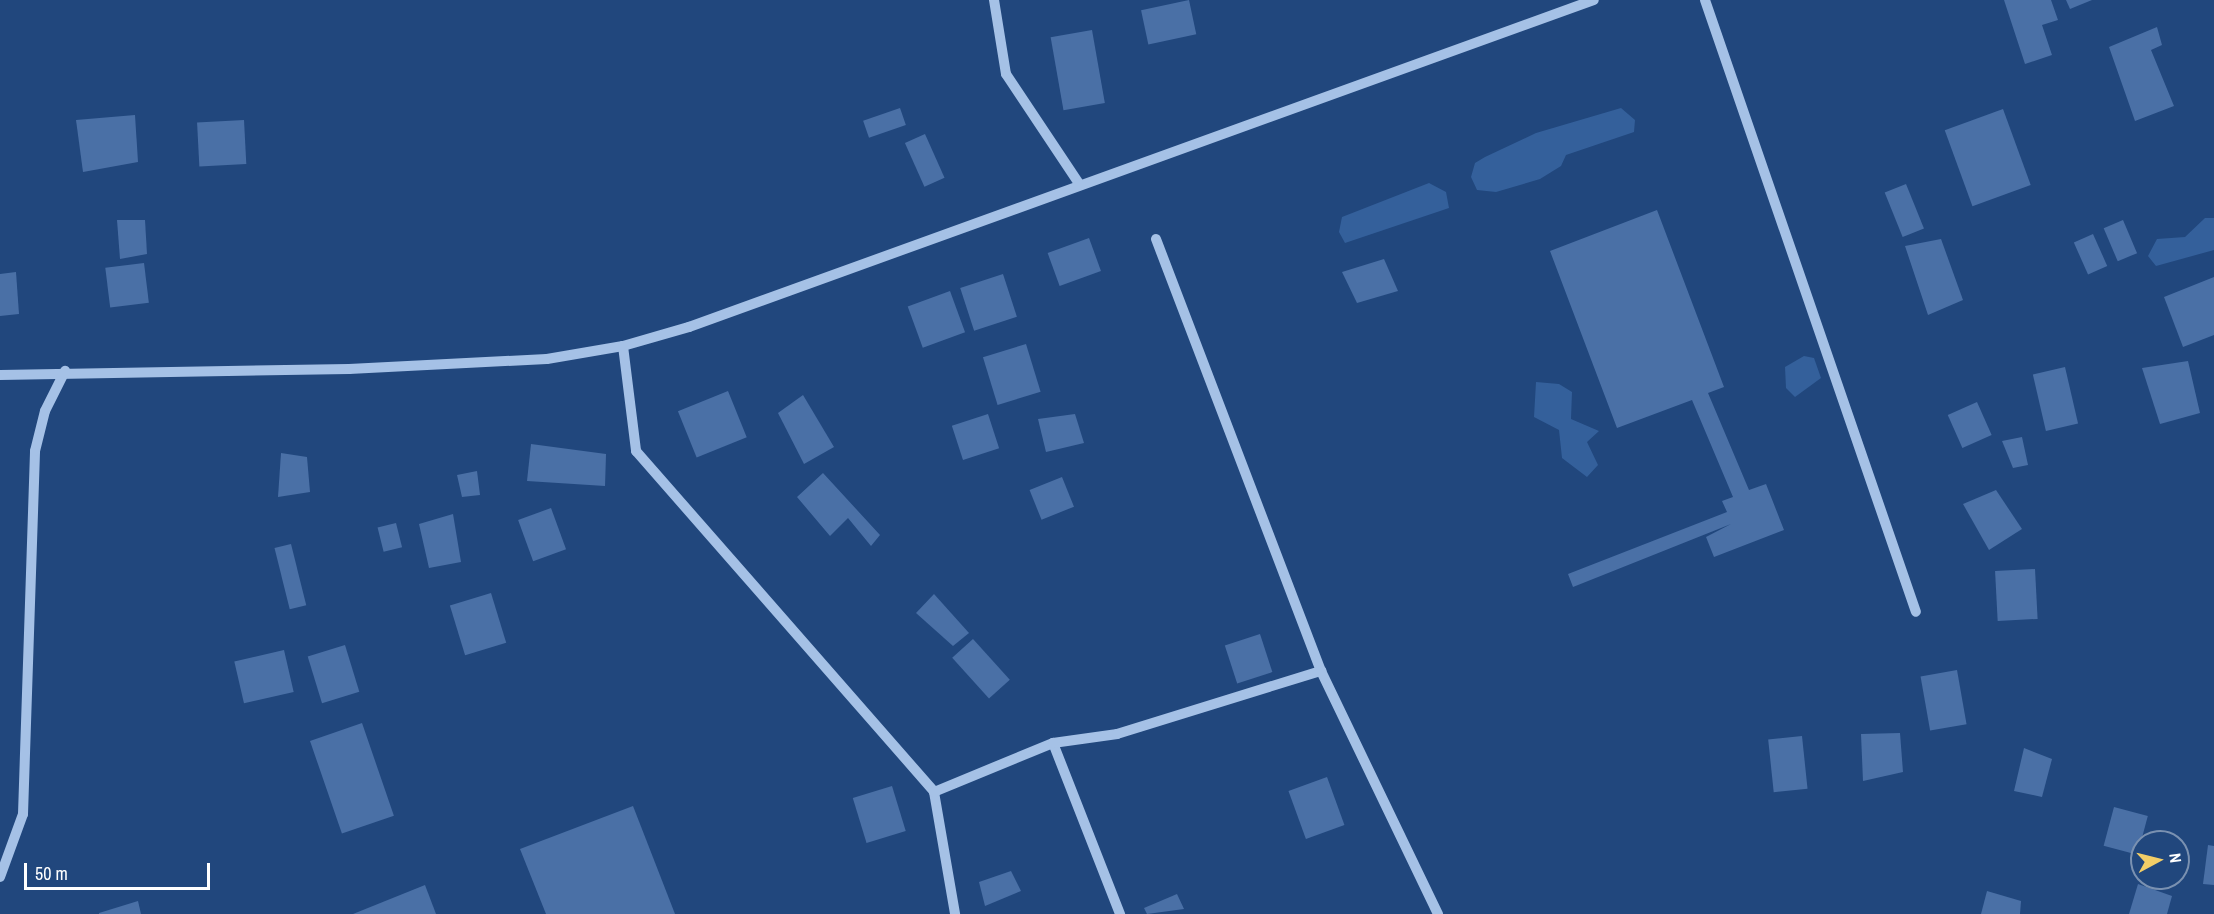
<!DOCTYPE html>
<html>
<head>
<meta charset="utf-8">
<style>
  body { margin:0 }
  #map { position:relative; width:2214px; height:914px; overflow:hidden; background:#21477d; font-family:"Archivo Narrow",sans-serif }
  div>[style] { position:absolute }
  .green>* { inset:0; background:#34609b }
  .building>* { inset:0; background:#4a70a6; transform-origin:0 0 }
  .minor>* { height:10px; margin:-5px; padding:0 5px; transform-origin:5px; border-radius:5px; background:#a5c1e6 }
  span { translate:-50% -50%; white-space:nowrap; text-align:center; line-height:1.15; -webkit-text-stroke:4.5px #21477d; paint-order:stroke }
  .north { position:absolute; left:2130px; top:830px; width:60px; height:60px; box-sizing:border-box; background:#21477d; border:2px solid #7a91b1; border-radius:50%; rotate:83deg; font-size:16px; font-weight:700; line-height:24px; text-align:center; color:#fff }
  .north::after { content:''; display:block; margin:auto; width:21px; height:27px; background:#f3ce67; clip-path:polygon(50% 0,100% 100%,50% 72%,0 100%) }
  .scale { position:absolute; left:24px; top:863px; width:186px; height:27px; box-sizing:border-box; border:3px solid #fff; border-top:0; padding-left:8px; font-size:18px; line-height:21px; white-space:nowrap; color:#fff; -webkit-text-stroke:4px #21477d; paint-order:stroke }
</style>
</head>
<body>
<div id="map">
  <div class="green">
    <div style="clip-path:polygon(1621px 108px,1635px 120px,1634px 132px,1566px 155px,1561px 166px,1540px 179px,1496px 192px,1477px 190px,1471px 177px,1475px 163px,1485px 157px,1536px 133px)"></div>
    <div style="clip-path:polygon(1429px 183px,1446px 192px,1449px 208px,1345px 243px,1339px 232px,1342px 217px)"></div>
    <div style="clip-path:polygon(2205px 218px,2214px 218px,2214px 250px,2156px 266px,2148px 256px,2157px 239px,2185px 237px)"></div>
    <div style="clip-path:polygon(1804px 356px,1814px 358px,1821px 378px,1795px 397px,1786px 388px,1785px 367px)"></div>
    <div style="clip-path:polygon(1536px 382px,1559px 384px,1572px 392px,1571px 419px,1599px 431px,1587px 442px,1598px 465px,1587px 477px,1562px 458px,1559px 430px,1534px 417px)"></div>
  </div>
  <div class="building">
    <div style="left:1189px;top:0;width:35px;height:49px;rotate:78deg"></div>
    <div style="clip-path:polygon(2004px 0,2051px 0,2058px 20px,2042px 25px,2052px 55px,2025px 64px)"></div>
    <div style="clip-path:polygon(2066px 0,2092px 0,2070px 9px)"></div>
    <div style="clip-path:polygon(2157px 27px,2162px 45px,2151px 50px,2174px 106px,2135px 121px,2109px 47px)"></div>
    <div style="left:1092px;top:30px;width:74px;height:42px;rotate:80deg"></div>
    <div style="left:900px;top:108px;width:18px;height:39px;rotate:71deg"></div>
    <div style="left:2003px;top:109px;width:81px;height:62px;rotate:70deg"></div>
    <div style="clip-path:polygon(135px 115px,138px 162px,83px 172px,76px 120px)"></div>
    <div style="left:244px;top:120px;width:44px;height:47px;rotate:87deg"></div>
    <div style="left:925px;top:134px;width:48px;height:22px;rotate:66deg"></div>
    <div style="left:1906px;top:184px;width:48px;height:23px;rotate:68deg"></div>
    <div style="clip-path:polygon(1657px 210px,1724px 387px,1708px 393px,1749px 490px,1766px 484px,1784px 530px,1714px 557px,1706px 537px,1731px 524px,1573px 587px,1568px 574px,1727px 512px,1722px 501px,1733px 497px,1692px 400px,1617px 428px,1550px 251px)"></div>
    <div style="clip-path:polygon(117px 220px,145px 220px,147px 254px,120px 259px)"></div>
    <div style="left:2123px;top:220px;width:36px;height:21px;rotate:67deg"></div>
    <div style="left:2093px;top:234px;width:35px;height:21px;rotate:66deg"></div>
    <div style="left:1089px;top:238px;width:35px;height:44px;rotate:70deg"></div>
    <div style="clip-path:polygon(1941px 239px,1963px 300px,1928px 315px,1905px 246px)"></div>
    <div style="clip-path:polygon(1384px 259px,1398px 291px,1357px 303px,1342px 272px)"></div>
    <div style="left:144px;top:263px;width:40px;height:39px;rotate:83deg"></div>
    <div style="clip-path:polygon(16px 272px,19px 314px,0 316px,0 274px)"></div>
    <div style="left:1003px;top:274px;width:45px;height:45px;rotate:72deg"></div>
    <div style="clip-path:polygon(2214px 277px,2214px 335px,2183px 347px,2164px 297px)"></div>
    <div style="left:950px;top:291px;width:44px;height:45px;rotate:70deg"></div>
    <div style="left:1026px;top:344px;width:50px;height:45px;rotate:73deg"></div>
    <div style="clip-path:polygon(2188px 361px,2200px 413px,2160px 424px,2142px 368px)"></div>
    <div style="left:2065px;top:367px;width:58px;height:33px;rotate:77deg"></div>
    <div style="left:728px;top:391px;width:50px;height:54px;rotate:68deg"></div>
    <div style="clip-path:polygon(803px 395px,834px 447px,804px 464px,778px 413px)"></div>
    <div style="left:1977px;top:402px;width:36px;height:32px;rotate:66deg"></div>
    <div style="left:988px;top:414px;width:36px;height:38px;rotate:72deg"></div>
    <div style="clip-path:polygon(1075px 414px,1084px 443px,1046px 452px,1038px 419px)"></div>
    <div style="clip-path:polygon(2022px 437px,2028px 465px,2013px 468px,2002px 441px)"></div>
    <div style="clip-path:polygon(531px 444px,606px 454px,605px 486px,527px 481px)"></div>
    <div style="clip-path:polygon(281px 453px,307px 457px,310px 492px,278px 497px)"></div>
    <div style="clip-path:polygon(477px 471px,480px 495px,462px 497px,457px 475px)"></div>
    <div style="clip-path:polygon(823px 473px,880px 535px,871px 546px,848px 518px,830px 536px,797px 497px)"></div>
    <div style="left:1062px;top:477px;width:32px;height:35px;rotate:68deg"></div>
    <div style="clip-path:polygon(1996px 490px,2022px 529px,1989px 550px,1963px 504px)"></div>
    <div style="left:551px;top:508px;width:44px;height:35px;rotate:70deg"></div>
    <div style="clip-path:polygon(453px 514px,461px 562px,429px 568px,419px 524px)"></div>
    <div style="left:396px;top:523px;width:25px;height:19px;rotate:76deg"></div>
    <div style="left:291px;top:544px;width:63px;height:17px;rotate:76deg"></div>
    <div style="left:2035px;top:569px;width:50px;height:40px;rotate:87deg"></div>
    <div style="left:491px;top:593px;width:52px;height:43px;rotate:73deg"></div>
    <div style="clip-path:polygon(934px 594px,969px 633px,953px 646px,916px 613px)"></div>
    <div style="left:1260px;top:634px;width:40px;height:37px;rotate:72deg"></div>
    <div style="left:973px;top:639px;width:55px;height:28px;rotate:48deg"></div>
    <div style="left:345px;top:645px;width:49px;height:39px;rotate:73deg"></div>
    <div style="left:284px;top:650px;width:43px;height:51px;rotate:77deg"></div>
    <div style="left:1957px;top:670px;width:55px;height:37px;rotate:80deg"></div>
    <div style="left:362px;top:723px;width:98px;height:55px;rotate:71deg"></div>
    <div style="clip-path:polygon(1900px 733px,1903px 772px,1863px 781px,1861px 734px)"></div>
    <div style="left:1802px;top:736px;width:53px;height:34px;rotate:84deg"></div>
    <div style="clip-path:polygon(2024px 748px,2052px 759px,2042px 797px,2014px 791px)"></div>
    <div style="left:1327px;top:777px;width:51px;height:41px;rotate:70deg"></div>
    <div style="left:892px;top:786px;width:47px;height:41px;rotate:73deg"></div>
    <div style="clip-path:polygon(633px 806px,675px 914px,546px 914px,520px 849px)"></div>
    <div style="left:2114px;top:807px;width:35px;height:40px;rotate:15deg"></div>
    <div style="clip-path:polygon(2208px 845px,2214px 846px,2214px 885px,2203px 884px)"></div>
    <div style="clip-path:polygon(1011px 871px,1021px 891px,985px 906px,979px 882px)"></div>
    <div style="clip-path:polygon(2138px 884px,2172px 896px,2167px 914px,2129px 914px)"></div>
    <div style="clip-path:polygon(425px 885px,436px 914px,353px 914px)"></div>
    <div style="clip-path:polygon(1987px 891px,2021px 901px,2020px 914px,1981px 914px)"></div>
    <div style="clip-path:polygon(1177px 894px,1184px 909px,1147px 914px,1144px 908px)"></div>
    <div style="clip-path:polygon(138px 901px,141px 914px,99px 914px,99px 913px)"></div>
  </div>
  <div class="minor">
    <div style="left:994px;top:0;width:75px;rotate:80.8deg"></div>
    <div style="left:1006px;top:74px;width:133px;rotate:56.3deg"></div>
    <div style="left:1705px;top:0;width:647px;rotate:70.98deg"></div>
    <div style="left:1156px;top:239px;width:462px;rotate:69.1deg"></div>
    <div style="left:1321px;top:671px;width:270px;rotate:64.3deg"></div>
    <div style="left:623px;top:346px;width:106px;rotate:82.9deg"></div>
    <div style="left:636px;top:451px;width:453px;rotate:48.8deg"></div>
    <div style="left:934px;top:792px;width:124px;rotate:80.2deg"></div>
    <div style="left:0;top:375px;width:349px;rotate:-1deg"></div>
    <div style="left:349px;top:369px;width:198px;rotate:-2.9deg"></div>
    <div style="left:547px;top:359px;width:77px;rotate:-9.7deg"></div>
    <div style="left:623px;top:346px;width:69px;rotate:-16.1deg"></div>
    <div style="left:689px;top:327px;width:962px;rotate:-19.87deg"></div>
    <div style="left:1053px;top:743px;width:184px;rotate:68.6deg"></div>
    <div style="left:934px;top:792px;width:129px;rotate:-22.4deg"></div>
    <div style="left:1053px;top:743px;width:65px;rotate:-8deg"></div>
    <div style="left:1117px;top:734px;width:214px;rotate:-17.2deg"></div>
    <div style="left:0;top:877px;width:67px;rotate:-69.9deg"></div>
    <div style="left:23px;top:814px;width:363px;rotate:-88.1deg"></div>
    <div style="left:35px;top:451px;width:41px;rotate:-76deg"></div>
    <div style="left:45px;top:411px;width:45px;rotate:-63.4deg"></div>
  </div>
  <div class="north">N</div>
  <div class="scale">50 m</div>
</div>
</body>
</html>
